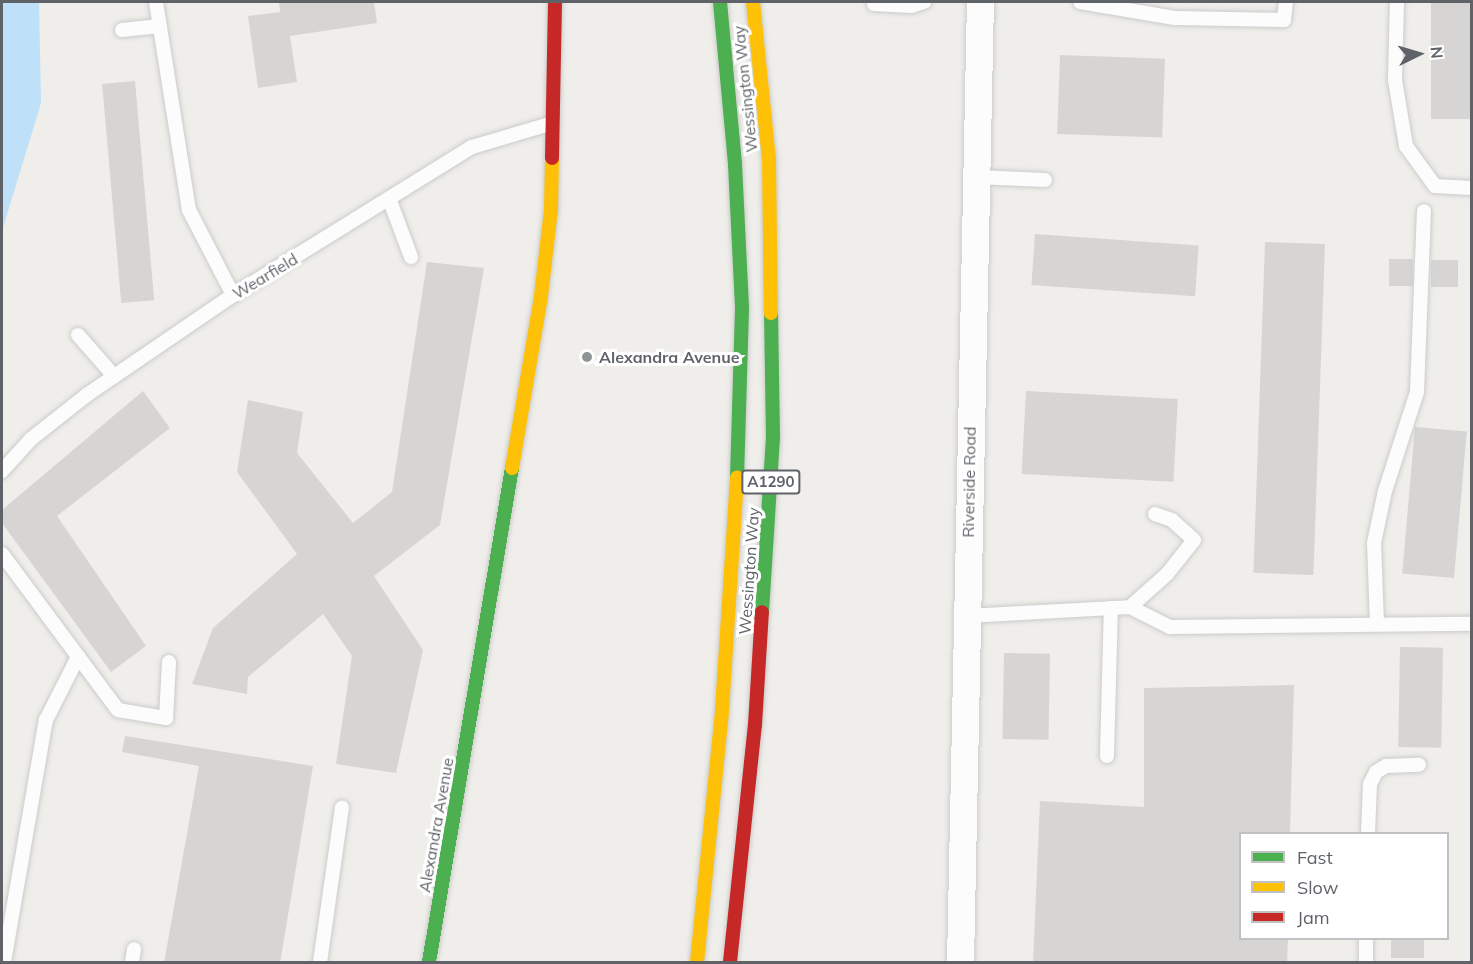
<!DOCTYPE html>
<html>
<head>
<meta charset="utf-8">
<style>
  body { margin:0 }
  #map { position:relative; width:1473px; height:964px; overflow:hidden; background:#efeeea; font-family:Mulish,sans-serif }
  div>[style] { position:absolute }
  .water>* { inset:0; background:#bfe0f9 }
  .building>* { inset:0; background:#d6d5d3; transform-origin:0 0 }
  .roads { filter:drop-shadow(0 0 2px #cbcccc) drop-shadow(0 0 2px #cbcccc) }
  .lane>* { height:14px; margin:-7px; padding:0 7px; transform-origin:7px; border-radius:7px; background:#fdfcfc }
  .street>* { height:27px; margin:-13.5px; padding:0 13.5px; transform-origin:13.5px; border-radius:13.5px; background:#fdfcfc }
  .fast>* { height:14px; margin:-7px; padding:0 7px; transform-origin:7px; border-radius:7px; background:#4caf50 }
  .slow>* { height:14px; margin:-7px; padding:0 7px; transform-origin:7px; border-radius:7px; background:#ffc107 }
  .jam>* { height:14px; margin:-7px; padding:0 7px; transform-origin:7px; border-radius:7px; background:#c62828 }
  .dots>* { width:16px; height:16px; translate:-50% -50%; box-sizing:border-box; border:3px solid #fff; border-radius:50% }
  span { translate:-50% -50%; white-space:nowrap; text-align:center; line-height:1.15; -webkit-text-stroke:6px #fff; paint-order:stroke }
  .shield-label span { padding:2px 4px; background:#fff; border:2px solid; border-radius:4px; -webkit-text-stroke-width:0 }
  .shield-label { font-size:15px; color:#5f6368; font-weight:700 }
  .street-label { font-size:16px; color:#5f6368 }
  .poi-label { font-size:16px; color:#5f6368; font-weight:700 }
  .left { translate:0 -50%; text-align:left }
  .frame { position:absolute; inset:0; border:3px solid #5f6368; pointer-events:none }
  .legend { position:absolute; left:1239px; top:832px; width:210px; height:108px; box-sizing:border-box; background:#fff; border:2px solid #bfc1c3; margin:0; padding:8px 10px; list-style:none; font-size:18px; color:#5f6368 }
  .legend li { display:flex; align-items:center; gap:12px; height:30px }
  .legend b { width:30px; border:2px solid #bfc1c3 }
  .north { position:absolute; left:1389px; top:24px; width:60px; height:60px; -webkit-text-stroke:4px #fff; paint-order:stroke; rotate:85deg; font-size:16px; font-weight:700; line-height:24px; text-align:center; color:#5f6368 }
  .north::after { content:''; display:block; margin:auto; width:21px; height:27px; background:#5f6368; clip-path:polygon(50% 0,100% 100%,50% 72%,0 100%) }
</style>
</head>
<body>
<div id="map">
  <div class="water">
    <div style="clip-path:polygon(2px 2px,39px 2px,41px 103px,2px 231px)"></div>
  </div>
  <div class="building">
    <div style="clip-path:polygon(279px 2px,374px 2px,377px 23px,290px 36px,297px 82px,258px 88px,248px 16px,280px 12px)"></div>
    <div style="left:1431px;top:2px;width:41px;height:117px"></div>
    <div style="left:1060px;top:55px;width:105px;height:79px;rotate:2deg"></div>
    <div style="left:135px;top:81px;width:220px;height:33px;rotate:85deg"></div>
    <div style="left:1035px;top:234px;width:164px;height:51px;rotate:4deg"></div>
    <div style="left:1265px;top:242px;width:60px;height:331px;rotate:2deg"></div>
    <div style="left:1389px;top:259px;width:24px;height:27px"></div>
    <div style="left:1431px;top:260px;width:27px;height:27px"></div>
    <div style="clip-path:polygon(427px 262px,484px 268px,440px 525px,374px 576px,423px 650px,396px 773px,336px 764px,352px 656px,323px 614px,248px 677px,247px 694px,192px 684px,213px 628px,297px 554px,237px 472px,248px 400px,303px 412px,297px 453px,353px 523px,392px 492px)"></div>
    <div style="clip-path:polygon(143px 391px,170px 428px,57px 516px,146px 646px,111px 672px,2px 523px,2px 510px)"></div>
    <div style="left:1026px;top:391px;width:152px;height:83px;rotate:3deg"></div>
    <div style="left:1415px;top:427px;width:52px;height:147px;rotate:5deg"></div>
    <div style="left:1400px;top:647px;width:43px;height:100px;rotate:1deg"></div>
    <div style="left:1004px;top:653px;width:46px;height:86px;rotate:1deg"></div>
    <div style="clip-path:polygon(1294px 685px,1290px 834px,1240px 834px,1240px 939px,1288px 939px,1287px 963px,1033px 963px,1040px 801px,1144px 807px,1144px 688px)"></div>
    <div style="clip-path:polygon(125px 736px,313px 766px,280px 963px,164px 963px,199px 766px,122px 752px)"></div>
    <div style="left:1391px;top:939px;width:33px;height:19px"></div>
  </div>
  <div class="roads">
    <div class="lane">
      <div style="left:156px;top:2px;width:211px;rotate:81deg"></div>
      <div style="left:189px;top:210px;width:96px;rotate:62.6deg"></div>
      <div style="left:1080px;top:2px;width:96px;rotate:9.6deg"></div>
      <div style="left:1175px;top:18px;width:109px;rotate:1.1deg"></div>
      <div style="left:1284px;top:20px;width:18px;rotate:-84deg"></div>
      <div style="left:1397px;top:2px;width:78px;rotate:91.5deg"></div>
      <div style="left:1395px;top:80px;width:67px;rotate:80.5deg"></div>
      <div style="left:1406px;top:146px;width:49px;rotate:54.1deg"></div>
      <div style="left:1435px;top:186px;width:37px;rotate:3deg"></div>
      <div style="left:874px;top:4px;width:37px;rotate:3deg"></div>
      <div style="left:911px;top:6px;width:14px;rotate:-17deg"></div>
      <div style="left:122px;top:30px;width:38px;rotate:-6deg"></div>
      <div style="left:976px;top:177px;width:69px;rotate:2.5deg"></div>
      <div style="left:390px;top:201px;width:60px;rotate:69.4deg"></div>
      <div style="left:78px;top:335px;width:55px;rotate:48.7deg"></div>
      <div style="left:2px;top:471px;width:43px;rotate:-47.8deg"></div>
      <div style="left:31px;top:439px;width:73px;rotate:-38.3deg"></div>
      <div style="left:88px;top:394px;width:176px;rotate:-34.3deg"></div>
      <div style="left:233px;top:295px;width:281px;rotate:-31.8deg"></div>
      <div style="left:472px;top:147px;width:84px;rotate:-16.5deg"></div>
      <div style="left:2px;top:554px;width:194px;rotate:53.4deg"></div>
      <div style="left:118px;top:710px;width:49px;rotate:9.5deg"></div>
      <div style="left:166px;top:718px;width:56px;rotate:-86.9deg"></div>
      <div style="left:1130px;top:607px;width:50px;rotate:-41.7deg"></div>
      <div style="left:1167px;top:574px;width:43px;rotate:-51.5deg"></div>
      <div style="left:1194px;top:540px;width:30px;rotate:-138deg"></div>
      <div style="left:1172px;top:520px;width:18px;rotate:-161deg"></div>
      <div style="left:966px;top:616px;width:164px;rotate:-3.1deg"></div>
      <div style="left:1130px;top:607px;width:45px;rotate:26.6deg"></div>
      <div style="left:1170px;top:627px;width:302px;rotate:-0.6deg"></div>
      <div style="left:1377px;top:624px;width:81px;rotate:-92.1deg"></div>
      <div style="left:1374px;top:543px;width:53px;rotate:-78.1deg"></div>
      <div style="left:1385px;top:491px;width:104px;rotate:-72.1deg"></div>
      <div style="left:1417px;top:392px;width:181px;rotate:-87.8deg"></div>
      <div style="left:1107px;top:756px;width:148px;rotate:-88.5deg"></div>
      <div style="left:1368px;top:834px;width:50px;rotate:-87.7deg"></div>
      <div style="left:1370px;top:784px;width:13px;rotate:-63deg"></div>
      <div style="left:1376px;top:772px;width:12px;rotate:-31deg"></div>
      <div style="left:1386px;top:766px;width:33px;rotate:-2deg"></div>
      <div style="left:4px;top:962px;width:246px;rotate:-80.2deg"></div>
      <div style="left:46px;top:720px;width:71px;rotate:-63.1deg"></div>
      <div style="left:132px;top:962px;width:13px;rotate:-81deg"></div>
      <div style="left:320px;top:962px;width:156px;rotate:-81.9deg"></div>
      <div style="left:1366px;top:962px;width:24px;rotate:-90deg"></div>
    </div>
    <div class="street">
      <div style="left:960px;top:962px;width:960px;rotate:-88.81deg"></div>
    </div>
    <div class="fast">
      <div style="left:720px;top:2px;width:163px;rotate:84.7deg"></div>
      <div style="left:735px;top:164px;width:145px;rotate:87.2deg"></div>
      <div style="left:742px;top:309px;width:168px;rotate:91.7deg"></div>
      <div style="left:762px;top:612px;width:174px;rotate:-86.4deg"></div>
      <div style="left:773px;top:438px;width:125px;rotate:-90.9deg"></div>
      <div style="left:429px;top:962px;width:501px;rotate:-80.46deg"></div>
    </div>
    <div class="slow">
      <div style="left:753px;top:2px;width:159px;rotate:84.2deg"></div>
      <div style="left:769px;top:160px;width:153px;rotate:89.3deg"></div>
      <div style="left:512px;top:468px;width:174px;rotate:-80.4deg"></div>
      <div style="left:541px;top:296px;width:87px;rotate:-83.4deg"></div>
      <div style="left:551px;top:210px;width:52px;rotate:-88.9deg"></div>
      <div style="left:697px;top:962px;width:253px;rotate:-84.3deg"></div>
      <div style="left:722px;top:710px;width:233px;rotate:-86.3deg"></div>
    </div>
    <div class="jam">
      <div style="left:552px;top:158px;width:156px;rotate:-88.9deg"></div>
      <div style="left:730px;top:962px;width:238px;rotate:-84deg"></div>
      <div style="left:755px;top:725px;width:113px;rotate:-86.5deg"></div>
    </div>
  </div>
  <div class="dots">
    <div style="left:587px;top:357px;background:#919496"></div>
  </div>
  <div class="shield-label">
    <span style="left:771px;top:482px">A1290</span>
  </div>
  <div class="street-label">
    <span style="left:745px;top:89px;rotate:-96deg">Wessington Way</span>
    <span style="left:265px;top:276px;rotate:-31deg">Wearfield</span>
    <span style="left:969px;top:482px;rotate:-89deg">Riverside Road</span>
    <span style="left:749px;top:571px;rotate:-86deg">Wessington Way</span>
    <span style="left:436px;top:825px;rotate:-80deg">Alexandra Avenue</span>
  </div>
  <div class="poi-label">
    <span class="left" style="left:599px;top:357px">Alexandra Avenue</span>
  </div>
  <div class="frame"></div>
  <ul class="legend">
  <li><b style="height:8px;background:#4caf50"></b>Fast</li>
  <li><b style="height:8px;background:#ffc107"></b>Slow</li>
  <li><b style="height:8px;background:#c62828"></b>Jam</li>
  </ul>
  <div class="north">N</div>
</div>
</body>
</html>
